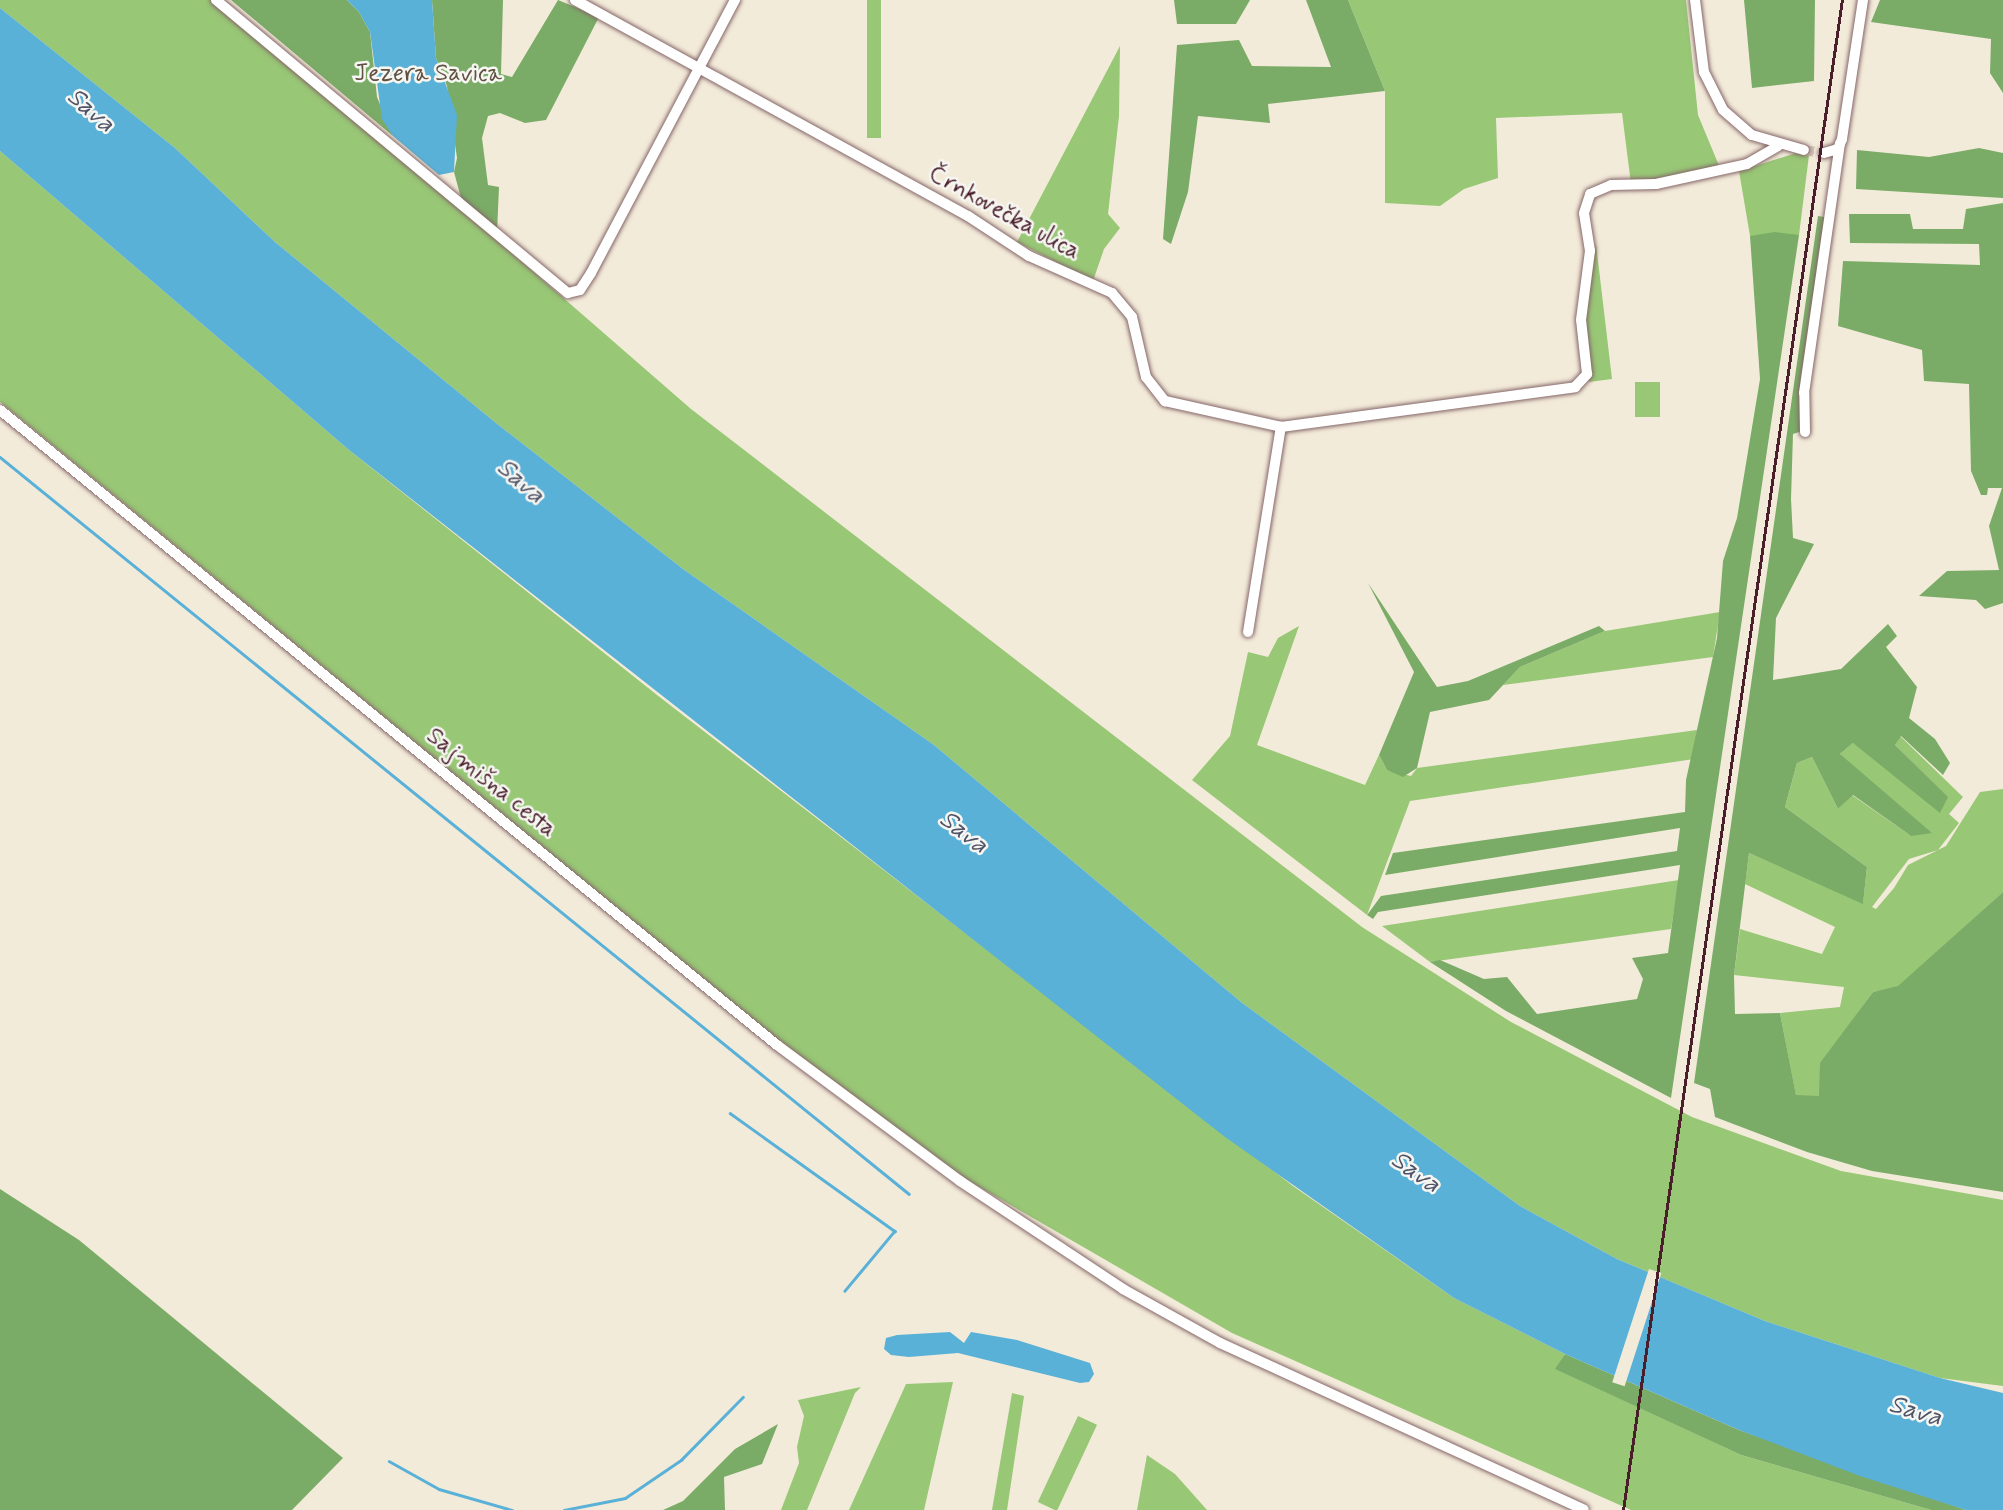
<!DOCTYPE html>
<html>
<head>
<meta charset="utf-8">
<style>
  body { margin:0 }
  #map { position:relative; width:2003px; height:1510px; overflow:hidden; background:#f3ebda; font-family:Mynerve,sans-serif }
  div>[style] { position:absolute }
  .green>* { inset:0; background:#98c776; transform-origin:0 0 }
  .forest>* { inset:0; background:#7aac67 }
  .water>* { inset:0; background:#5ab1d7 }
  .pier>* { inset:0; background:#f3ebda; transform-origin:0 0 }
  .stream>* { height:2.5px; margin:-1.25px; padding:0 1.25px; transform-origin:1.25px; border-radius:1.25px; background:#5ab1d7 }
  .minor-tunnel>* { height:10px; margin-top:-5px; transform-origin:0; background:repeating-linear-gradient(90deg,#d1c2b7 0 10px,transparent 0 15px) }
  .roads { filter:drop-shadow(0 0 2px #856668) drop-shadow(0 0 2px #856668) }
  .minor>* { height:10px; margin:-5px; padding:0 5px; transform-origin:5px; border-radius:5px; background:#fff }
  .rail>* { height:2.5px; margin:-1.25px; padding:0 1.25px; transform-origin:1.25px; border-radius:1.25px; background:#4a1f2b }
  span { translate:-50% -50%; white-space:nowrap; text-align:center; line-height:1.15; -webkit-text-stroke:5px #f6f6f2; paint-order:stroke }
  .park-label { font-size:24px; color:#615142 }
  .street-label { font-size:24px; color:#4a1f2b }
  .water-label { font-size:26px; color:#505267; font-style:italic }
</style>
</head>
<body>
<div id="map">
  <div class="green">
    <div style="clip-path:polygon(0 0,211px 0,452px 201px,691px 409px,1362px 927px,1511px 1022px,1692px 1117px,1841px 1171px,2003px 1200px,2003px 1386px,1940px 1378px,1765px 1321px,1617px 1259px,1520px 1206px,1241px 1002px,934px 745px,683px 569px,496px 423px,275px 242px,175px 148px,0 8px)"></div>
    <div style="left:867px;top:0;width:14px;height:138px"></div>
    <div style="clip-path:polygon(1348px 0,1686px 0,1698px 115px,1720px 168px,1631px 184px,1622px 113px,1496px 118px,1498px 178px,1464px 189px,1440px 206px,1385px 203px,1385px 91px)"></div>
    <div style="clip-path:polygon(1120px 46px,1119px 116px,1108px 214px,1120px 228px,1104px 249px,1093px 281px,1017px 242px)"></div>
    <div style="clip-path:polygon(0 151px,349px 450px,657px 695px,1293px 1186px,1454px 1298px,1565px 1354px,1556px 1369px,1741px 1455px,1931px 1510px,1631px 1510px,1232px 1333px,969px 1181px,782px 1043px,0 402px)"></div>
    <div style="clip-path:polygon(1796px 153px,1809px 155px,1799px 235px,1750px 236px,1739px 171px)"></div>
    <div style="clip-path:polygon(1596px 244px,1612px 379px,1589px 382px,1584px 305px)"></div>
    <div style="left:1635px;top:382px;width:25px;height:35px"></div>
    <div style="clip-path:polygon(1720px 612px,1713px 657px,1503px 685px,1520px 667px,1605px 631px)"></div>
    <div style="clip-path:polygon(1299px 626px,1257px 745px,1365px 785px,1379px 755px,1387px 770px,1411px 776px,1417px 768px,1697px 730px,1694px 759px,1410px 801px,1367px 915px,1192px 780px,1230px 736px,1248px 652px,1268px 657px,1278px 638px)"></div>
    <div style="clip-path:polygon(1900px 736px,1963px 797px,1949px 814px,1959px 823px,1938px 850px,1909px 859px,1872px 907px,1876px 909px,1894px 888px,1908px 865px,1946px 846px,1980px 792px,2003px 789px,2003px 892px,1898px 987px,1873px 992px,1852px 1021px,1819px 1096px,1796px 1096px,1780px 1013px,1840px 1007px,1844px 987px,1734px 975px,1740px 929px,1822px 954px,1835px 927px,1745px 884px,1749px 853px,1863px 903px,1867px 867px,1785px 807px,1797px 763px,1812px 757px,1838px 809px,1852px 795px,1911px 836px,1840px 754px,1853px 743px,1947px 797px,1895px 745px)"></div>
    <div style="clip-path:polygon(1679px 880px,1671px 929px,1430px 962px,1382px 926px)"></div>
    <div style="clip-path:polygon(953px 1382px,924px 1510px,849px 1510px,906px 1384px)"></div>
    <div style="clip-path:polygon(861px 1387px,855px 1393px,807px 1510px,781px 1510px,799px 1463px,797px 1447px,804px 1416px,798px 1400px)"></div>
    <div style="clip-path:polygon(1012px 1393px,1024px 1396px,1007px 1510px,992px 1510px)"></div>
    <div style="left:1078px;top:1416px;width:21px;height:95px;rotate:25deg"></div>
    <div style="clip-path:polygon(1147px 1455px,1175px 1474px,1207px 1510px,1137px 1510px)"></div>
  </div>
  <div class="forest">
    <div style="clip-path:polygon(231px 0,347px 0,359px 12px,370px 32px,377px 97px,393px 136px)"></div>
    <div style="clip-path:polygon(432px 0,503px 0,501px 74px,512px 77px,558px 0,599px 17px,546px 120px,525px 123px,500px 113px,488px 116px,482px 138px,488px 185px,499px 187px,497px 233px,462px 202px,454px 172px,457px 158px,447px 86px,436px 58px)"></div>
    <div style="clip-path:polygon(1174px 0,1250px 0,1236px 24px,1177px 24px)"></div>
    <div style="clip-path:polygon(1306px 0,1348px 0,1385px 91px,1268px 104px,1270px 123px,1198px 116px,1188px 192px,1171px 244px,1163px 239px,1177px 45px,1239px 40px,1252px 66px,1331px 67px)"></div>
    <div style="clip-path:polygon(1744px 0,1815px 0,1814px 81px,1752px 88px)"></div>
    <div style="clip-path:polygon(1880px 0,2003px 0,2003px 93px,1990px 73px,1991px 39px,1871px 22px)"></div>
    <div style="clip-path:polygon(1979px 148px,2003px 153px,2003px 198px,1856px 189px,1857px 150px,1929px 157px)"></div>
    <div style="clip-path:polygon(2003px 203px,2003px 603px,1985px 609px,1976px 600px,1919px 596px,1947px 571px,1999px 570px,1989px 526px,2002px 488px,1988px 488px,1987px 495px,1981px 495px,1971px 471px,1969px 384px,1924px 381px,1922px 350px,1838px 326px,1843px 261px,1980px 265px,1979px 244px,1850px 243px,1849px 214px,1910px 214px,1913px 229px,1963px 229px,1966px 209px)"></div>
    <div style="clip-path:polygon(1818px 216px,1830px 218px,1802px 431px,1793px 434px,1791px 499px,1793px 538px,1814px 544px,1776px 618px,1773px 680px,1841px 669px,1888px 624px,1897px 636px,1886px 647px,1917px 687px,1909px 718px,1935px 739px,1950px 763px,1943px 775px,1901px 736px,1895px 745px,1948px 797px,1940px 813px,1853px 743px,1840px 754px,1932px 833px,1911px 836px,1853px 795px,1838px 809px,1812px 757px,1797px 763px,1785px 807px,1867px 867px,1863px 904px,1749px 853px,1734px 975px,1735px 1014px,1780px 1013px,1796px 1095px,1819px 1096px,1820px 1063px,1873px 992px,1898px 986px,2003px 892px,2003px 1192px,1872px 1171px,1807px 1152px,1715px 1117px,1710px 1089px,1694px 1083px)"></div>
    <div style="clip-path:polygon(1775px 232px,1799px 235px,1671px 1098px,1506px 1011px,1430px 962px,1440px 960px,1484px 979px,1507px 977px,1537px 1014px,1637px 999px,1643px 979px,1632px 958px,1668px 953px,1680px 865px,1378px 912px,1373px 919px,1367px 915px,1381px 896px,1677px 851px,1680px 828px,1385px 875px,1393px 853px,1685px 812px,1686px 780px,1717px 638px,1723px 561px,1737px 518px,1760px 379px,1750px 236px)"></div>
    <div style="clip-path:polygon(1368px 583px,1437px 687px,1468px 681px,1599px 626px,1605px 631px,1520px 667px,1489px 700px,1430px 712px,1417px 768px,1403px 777px,1387px 770px,1379px 755px,1414px 672px)"></div>
    <div style="clip-path:polygon(0 1189px,79px 1240px,343px 1458px,292px 1510px,0 1510px)"></div>
    <div style="clip-path:polygon(1565px 1354px,1739px 1430px,1966px 1510px,1931px 1510px,1741px 1455px,1555px 1369px)"></div>
    <div style="clip-path:polygon(778px 1424px,762px 1464px,724px 1477px,725px 1510px,663px 1510px,683px 1501px,735px 1449px)"></div>
  </div>
  <div class="water">
    <div style="clip-path:polygon(347px 0,432px 0,436px 58px,457px 115px,454px 172px,439px 175px,393px 136px,382px 119px,370px 32px,359px 12px)"></div>
    <div style="clip-path:polygon(0 8px,175px 148px,275px 242px,496px 423px,683px 569px,934px 745px,1241px 1002px,1520px 1206px,1617px 1259px,1765px 1321px,1940px 1378px,2003px 1393px,2003px 1510px,1966px 1510px,1860px 1476px,1739px 1430px,1565px 1354px,1454px 1298px,1225px 1137px,349px 450px,0 151px)"></div>
    <div style="clip-path:polygon(950px 1332px,964px 1343px,971px 1332px,1017px 1340px,1090px 1363px,1094px 1374px,1089px 1382px,1080px 1383px,958px 1353px,909px 1357px,891px 1355px,884px 1349px,886px 1338px,897px 1335px)"></div>
  </div>
  <div class="pier">
    <div style="left:1649px;top:1269px;width:13px;height:119px;rotate:18deg"></div>
  </div>
  <div class="stream">
    <div style="left:0;top:457px;width:1170px;rotate:39.03deg"></div>
    <div style="left:730px;top:1113px;width:203px;rotate:35.6deg"></div>
    <div style="left:895px;top:1231px;width:78px;rotate:129.8deg"></div>
    <div style="left:389px;top:1461px;width:57px;rotate:29.2deg"></div>
    <div style="left:439px;top:1489px;width:76px;rotate:16deg"></div>
    <div style="left:564px;top:1510px;width:62px;rotate:-11.1deg"></div>
    <div style="left:625px;top:1498px;width:68px;rotate:-34.2deg"></div>
    <div style="left:681px;top:1460px;width:88px;rotate:-45.5deg"></div>
  </div>
  <div class="minor-tunnel">
    <div style="left:1804px;top:150px;width:20px;rotate:9deg"></div>
  </div>
  <div class="roads">
    <div class="minor">
      <div style="left:216px;top:0;width:458px;rotate:39.8deg"></div>
      <div style="left:568px;top:293px;width:12px;rotate:-14deg"></div>
      <div style="left:580px;top:290px;width:20px;rotate:-57deg"></div>
      <div style="left:591px;top:273px;width:309px;rotate:-62.2deg"></div>
      <div style="left:575px;top:0;width:448px;rotate:28.8deg"></div>
      <div style="left:968px;top:216px;width:73px;rotate:33.3deg"></div>
      <div style="left:1029px;top:256px;width:91px;rotate:24deg"></div>
      <div style="left:1112px;top:293px;width:31px;rotate:50deg"></div>
      <div style="left:1132px;top:317px;width:62px;rotate:76.9deg"></div>
      <div style="left:1146px;top:377px;width:31px;rotate:52deg"></div>
      <div style="left:1165px;top:401px;width:119px;rotate:12.6deg"></div>
      <div style="left:1281px;top:427px;width:297px;rotate:-7.7deg"></div>
      <div style="left:1575px;top:387px;width:18px;rotate:-47deg"></div>
      <div style="left:1587px;top:374px;width:54px;rotate:-96.3deg"></div>
      <div style="left:1581px;top:320px;width:70px;rotate:-82.6deg"></div>
      <div style="left:1590px;top:251px;width:38px;rotate:-99deg"></div>
      <div style="left:1584px;top:213px;width:20px;rotate:-72deg"></div>
      <div style="left:1590px;top:194px;width:23px;rotate:-23deg"></div>
      <div style="left:1611px;top:185px;width:45px;rotate:-1.3deg"></div>
      <div style="left:1656px;top:184px;width:93px;rotate:-12.4deg"></div>
      <div style="left:1747px;top:164px;width:36px;rotate:-30deg"></div>
      <div style="left:1695px;top:0;width:73px;rotate:82.9deg"></div>
      <div style="left:1704px;top:72px;width:42px;rotate:63.4deg"></div>
      <div style="left:1723px;top:110px;width:38px;rotate:41deg"></div>
      <div style="left:1752px;top:135px;width:54px;rotate:16.1deg"></div>
      <div style="left:1824px;top:153px;width:15px;rotate:-16deg"></div>
      <div style="left:1838px;top:149px;width:11px;rotate:-68deg"></div>
      <div style="left:1842px;top:139px;width:141px;rotate:-81.4deg"></div>
      <div style="left:0;top:410px;width:1003px;rotate:39.26deg"></div>
      <div style="left:777px;top:1045px;width:228px;rotate:36.6deg"></div>
      <div style="left:960px;top:1181px;width:196px;rotate:33.5deg"></div>
      <div style="left:1123px;top:1289px;width:111px;rotate:29.1deg"></div>
      <div style="left:1220px;top:1343px;width:400px;rotate:24.6deg"></div>
      <div style="left:1805px;top:432px;width:39px;rotate:-91deg"></div>
      <div style="left:1804px;top:393px;width:252px;rotate:-81.8deg"></div>
      <div style="left:1248px;top:632px;width:208px;rotate:-80.9deg"></div>
    </div>
  </div>
  <div class="rail">
    <div style="left:1623px;top:1510px;width:1526px;rotate:-81.75deg"></div>
  </div>
  <div class="park-label">
    <span style="left:428px;top:74px">Jezera Savica</span>
  </div>
  <div class="street-label">
    <span style="left:1004px;top:213px;rotate:29deg">Črnkovečka ulica</span>
    <span style="left:491px;top:783px;rotate:39deg">Sajmišna cesta</span>
  </div>
  <div class="water-label">
    <span style="left:90px;top:111px;rotate:41deg">Sava</span>
    <span style="left:520px;top:482px;rotate:41deg">Sava</span>
    <span style="left:963px;top:833px;rotate:38deg">Sava</span>
    <span style="left:1415px;top:1173px;rotate:35deg">Sava</span>
    <span style="left:1915px;top:1412px;rotate:16deg">Sava</span>
  </div>
</div>
</body>
</html>
